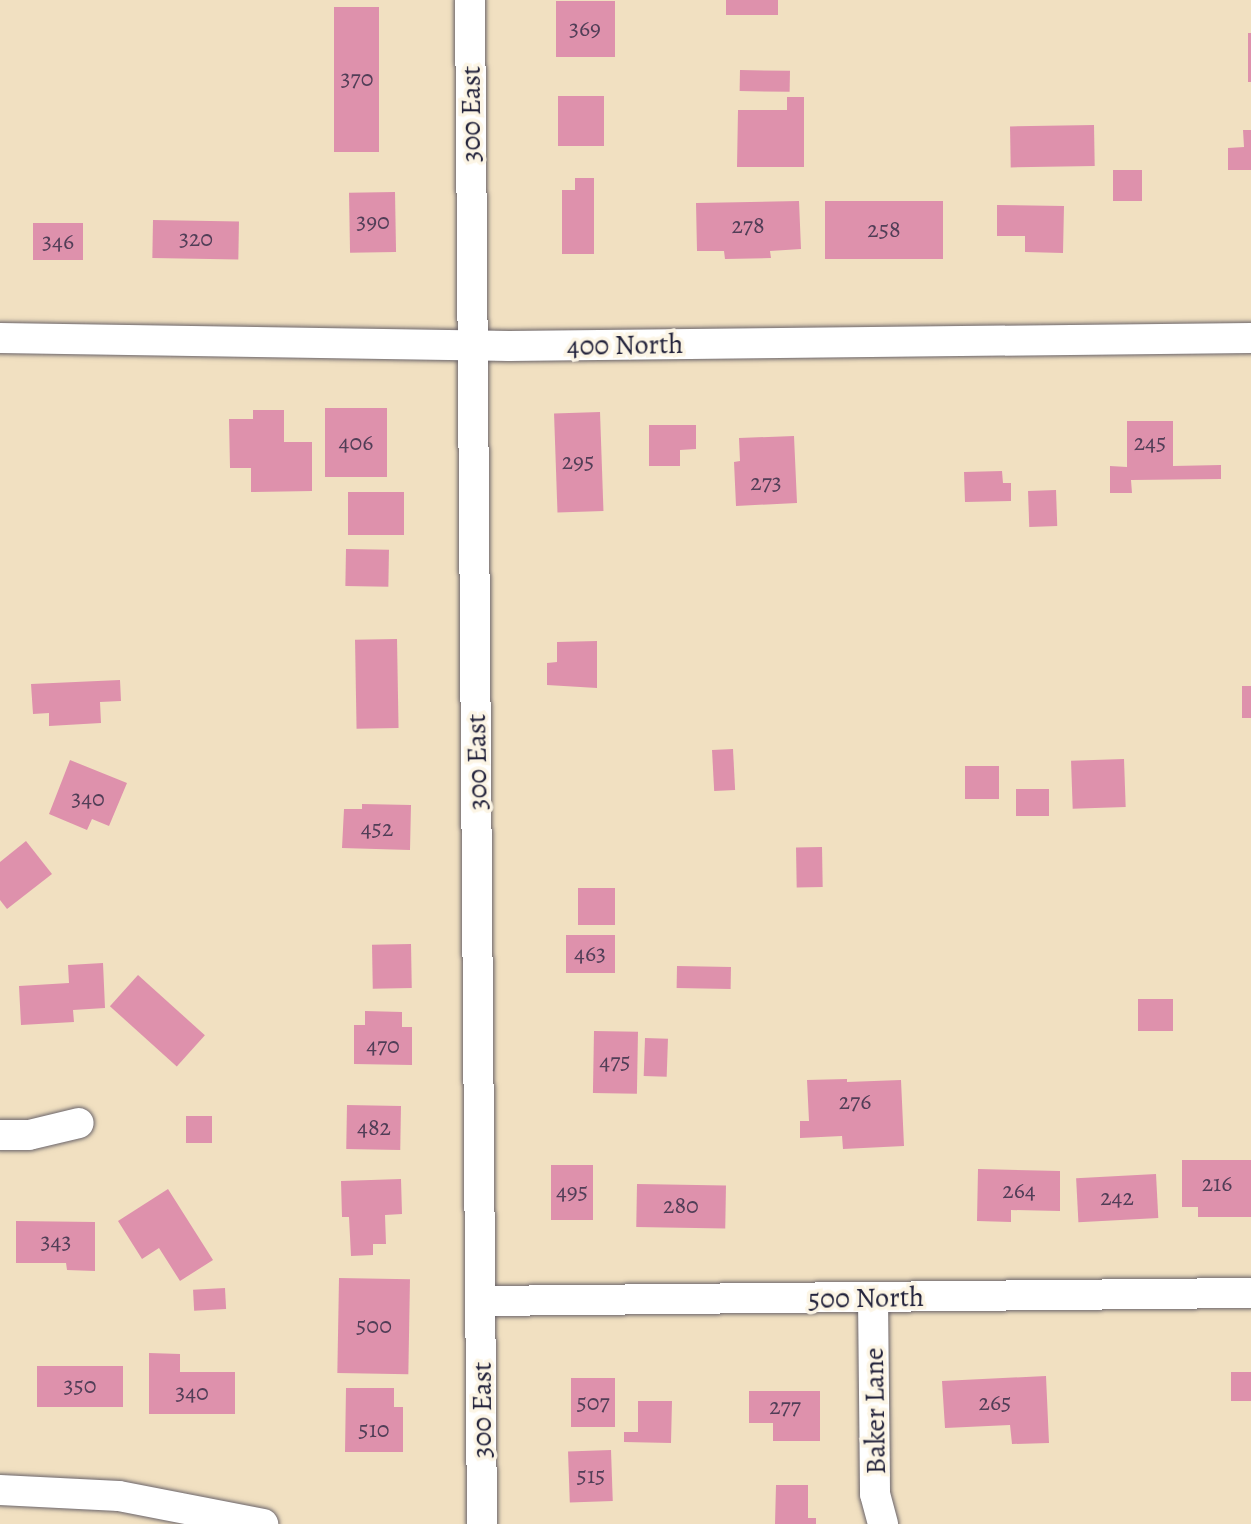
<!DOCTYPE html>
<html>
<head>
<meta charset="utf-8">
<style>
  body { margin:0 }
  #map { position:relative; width:1251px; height:1524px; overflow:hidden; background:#f1e0c1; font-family:Alegreya,serif }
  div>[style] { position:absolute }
  .building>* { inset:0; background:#de91ac; transform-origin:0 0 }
  .roads { filter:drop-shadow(0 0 2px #6a646a) drop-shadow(0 0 2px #6a646a) }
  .street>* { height:30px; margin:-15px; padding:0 15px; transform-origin:15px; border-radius:15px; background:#fff }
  span { translate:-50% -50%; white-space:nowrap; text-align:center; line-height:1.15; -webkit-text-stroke:7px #fcf5e5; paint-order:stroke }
  .number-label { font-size:24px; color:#513e57 }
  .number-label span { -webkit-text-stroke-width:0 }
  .street-label { font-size:28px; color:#22223b }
</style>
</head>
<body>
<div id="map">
  <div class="building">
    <div style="left:726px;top:0;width:52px;height:15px"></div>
    <div style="left:556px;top:1px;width:59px;height:56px"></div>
    <div style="left:334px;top:7px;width:45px;height:145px"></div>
    <div style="left:1248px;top:33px;width:3px;height:49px"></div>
    <div style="left:740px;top:70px;width:50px;height:21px;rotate:1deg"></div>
    <div style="left:558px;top:96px;width:46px;height:50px"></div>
    <div style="clip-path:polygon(787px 97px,804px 97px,804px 167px,737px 167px,738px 110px,787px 110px)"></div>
    <div style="left:1094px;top:125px;width:41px;height:84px;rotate:89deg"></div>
    <div style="clip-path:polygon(1243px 130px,1251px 130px,1251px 170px,1228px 170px,1228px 148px,1244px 147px)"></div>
    <div style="left:1113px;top:170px;width:29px;height:31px"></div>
    <div style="clip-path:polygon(575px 178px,594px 178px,594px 254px,562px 254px,562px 190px,575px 190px)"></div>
    <div style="left:395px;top:192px;width:60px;height:46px;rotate:89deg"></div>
    <div style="clip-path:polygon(799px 201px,801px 249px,770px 251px,771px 258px,725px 259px,724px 251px,697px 251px,696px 203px)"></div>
    <div style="left:943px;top:201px;width:58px;height:118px;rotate:90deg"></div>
    <div style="clip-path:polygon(997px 205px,1064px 206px,1063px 253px,1025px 252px,1025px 236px,997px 236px)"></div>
    <div style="left:153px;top:220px;width:86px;height:38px;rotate:1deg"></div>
    <div style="left:33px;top:223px;width:50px;height:37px"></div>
    <div style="left:387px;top:408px;width:69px;height:62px;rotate:90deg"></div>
    <div style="clip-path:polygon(253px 410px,284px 410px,284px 442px,312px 442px,312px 491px,251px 492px,251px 468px,230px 468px,229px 419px,253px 419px)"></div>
    <div style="left:600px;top:412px;width:99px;height:46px;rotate:88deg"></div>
    <div style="clip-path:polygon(1127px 421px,1173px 421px,1173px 466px,1221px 465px,1221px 479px,1131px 480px,1132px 493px,1110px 493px,1110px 466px,1127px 467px)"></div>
    <div style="clip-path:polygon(649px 425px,696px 425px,696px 449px,680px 450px,680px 466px,649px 466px)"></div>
    <div style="clip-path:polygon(794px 436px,797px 503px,736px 506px,734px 462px,740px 461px,739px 438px)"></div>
    <div style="clip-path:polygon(1002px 471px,1003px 483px,1011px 483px,1011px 501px,965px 502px,964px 472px)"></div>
    <div style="left:1056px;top:490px;width:36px;height:28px;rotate:88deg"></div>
    <div style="left:348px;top:492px;width:56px;height:43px"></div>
    <div style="left:346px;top:549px;width:43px;height:37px;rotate:1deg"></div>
    <div style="left:397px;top:639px;width:89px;height:42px;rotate:89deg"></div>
    <div style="clip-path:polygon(597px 641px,597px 688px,547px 685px,547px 663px,557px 662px,557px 642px)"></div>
    <div style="clip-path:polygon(120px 680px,121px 701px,100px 702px,101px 723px,49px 726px,49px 713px,33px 714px,31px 684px)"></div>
    <div style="left:1242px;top:686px;width:9px;height:32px"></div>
    <div style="left:733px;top:749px;width:41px;height:21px;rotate:87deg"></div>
    <div style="left:1124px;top:759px;width:48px;height:53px;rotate:88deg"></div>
    <div style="clip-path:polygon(70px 760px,127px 783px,109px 826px,92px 819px,87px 830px,49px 814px)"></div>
    <div style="left:965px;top:766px;width:34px;height:33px"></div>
    <div style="left:1049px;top:789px;width:27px;height:33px;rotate:90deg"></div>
    <div style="clip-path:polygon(362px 804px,411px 805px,410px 850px,342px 848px,344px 809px,362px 809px)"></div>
    <div style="clip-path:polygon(26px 841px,52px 874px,7px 909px,0 900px,0 862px)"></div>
    <div style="left:822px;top:847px;width:40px;height:26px;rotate:89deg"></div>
    <div style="left:578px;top:888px;width:37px;height:37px"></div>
    <div style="left:566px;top:935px;width:49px;height:38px"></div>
    <div style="left:411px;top:944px;width:44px;height:39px;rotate:89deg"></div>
    <div style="clip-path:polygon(103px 963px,105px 1008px,73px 1010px,74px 1022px,21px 1025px,19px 986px,69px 983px,68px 965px)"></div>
    <div style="left:677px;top:966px;width:54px;height:22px;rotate:1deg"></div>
    <div style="left:138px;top:975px;width:90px;height:42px;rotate:42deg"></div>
    <div style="left:1138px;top:999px;width:35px;height:32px"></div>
    <div style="clip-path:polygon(365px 1011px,402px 1012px,402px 1027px,412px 1027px,412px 1065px,354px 1064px,354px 1025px,365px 1025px)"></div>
    <div style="left:594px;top:1031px;width:44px;height:62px;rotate:1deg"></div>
    <div style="left:645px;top:1038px;width:23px;height:38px;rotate:2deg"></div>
    <div style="clip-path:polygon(847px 1079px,847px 1082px,901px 1080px,904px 1146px,843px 1149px,842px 1136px,800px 1138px,800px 1121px,809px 1121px,807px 1080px)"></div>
    <div style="left:347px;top:1105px;width:54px;height:44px;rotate:1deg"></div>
    <div style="left:212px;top:1116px;width:27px;height:26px;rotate:90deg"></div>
    <div style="clip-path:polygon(1182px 1160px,1251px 1160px,1251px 1217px,1198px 1217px,1198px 1207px,1182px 1207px)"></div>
    <div style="left:551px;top:1165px;width:42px;height:55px"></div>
    <div style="clip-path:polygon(978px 1169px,1060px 1171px,1060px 1211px,1011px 1210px,1011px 1222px,977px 1221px)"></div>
    <div style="left:1156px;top:1174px;width:44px;height:80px;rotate:87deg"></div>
    <div style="clip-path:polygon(401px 1179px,402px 1214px,385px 1215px,386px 1244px,373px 1244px,373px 1255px,351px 1256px,349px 1217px,342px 1217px,341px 1181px)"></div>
    <div style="left:637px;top:1184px;width:89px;height:43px;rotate:1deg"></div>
    <div style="clip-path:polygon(168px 1189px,213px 1260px,180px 1281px,159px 1248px,142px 1259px,118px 1221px)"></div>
    <div style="clip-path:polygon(16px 1221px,95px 1222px,95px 1271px,67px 1270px,66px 1263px,16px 1263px)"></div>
    <div style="left:339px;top:1278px;width:71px;height:95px;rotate:1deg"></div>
    <div style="left:225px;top:1288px;width:21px;height:32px;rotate:87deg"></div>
    <div style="clip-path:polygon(149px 1353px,180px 1354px,180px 1372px,235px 1372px,235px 1414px,149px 1414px)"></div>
    <div style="left:37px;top:1366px;width:86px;height:41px"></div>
    <div style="left:1251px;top:1372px;width:29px;height:20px;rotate:90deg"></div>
    <div style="clip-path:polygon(1046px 1376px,1049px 1443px,1012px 1444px,1010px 1425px,945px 1428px,942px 1381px)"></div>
    <div style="left:571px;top:1378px;width:44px;height:49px"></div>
    <div style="clip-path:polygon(346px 1388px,394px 1388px,394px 1407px,403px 1407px,403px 1452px,345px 1452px)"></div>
    <div style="clip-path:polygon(749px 1391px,820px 1391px,820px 1441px,773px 1441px,773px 1423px,749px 1423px)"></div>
    <div style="clip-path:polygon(638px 1401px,672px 1401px,671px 1443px,624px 1442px,624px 1432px,638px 1432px)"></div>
    <div style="left:611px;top:1450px;width:51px;height:43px;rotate:88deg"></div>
    <div style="clip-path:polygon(776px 1485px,808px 1485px,808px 1518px,816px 1518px,816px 1524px,775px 1524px)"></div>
  </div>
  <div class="roads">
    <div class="street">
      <div style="left:470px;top:0;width:1524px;rotate:89.55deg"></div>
      <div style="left:0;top:338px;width:509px;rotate:0.9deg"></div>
      <div style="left:509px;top:346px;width:742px;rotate:-0.62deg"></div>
      <div style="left:0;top:1135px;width:29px"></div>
      <div style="left:29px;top:1135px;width:51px;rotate:-13.5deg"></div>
      <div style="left:873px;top:1298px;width:196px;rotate:89.4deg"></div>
      <div style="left:875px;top:1494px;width:31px;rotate:75deg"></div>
      <div style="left:482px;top:1301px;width:769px;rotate:-0.6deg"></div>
      <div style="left:0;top:1490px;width:119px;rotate:2.9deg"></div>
      <div style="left:119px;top:1496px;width:147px;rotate:11deg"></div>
    </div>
  </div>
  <div class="number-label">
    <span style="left:585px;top:29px">369</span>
    <span style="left:357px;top:79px">370</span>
    <span style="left:373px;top:222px">390</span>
    <span style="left:748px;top:226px">278</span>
    <span style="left:884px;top:230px">258</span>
    <span style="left:196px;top:239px">320</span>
    <span style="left:58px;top:242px">346</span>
    <span style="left:356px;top:443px">406</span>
    <span style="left:1150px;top:443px">245</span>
    <span style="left:578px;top:462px">295</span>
    <span style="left:766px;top:483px">273</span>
    <span style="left:88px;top:799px">340</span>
    <span style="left:377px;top:829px">452</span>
    <span style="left:590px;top:954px">463</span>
    <span style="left:383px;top:1046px">470</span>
    <span style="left:615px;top:1062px">475</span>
    <span style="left:855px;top:1102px">276</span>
    <span style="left:374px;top:1128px">482</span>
    <span style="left:1217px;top:1184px">216</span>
    <span style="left:1019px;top:1191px">264</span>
    <span style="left:572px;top:1192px">495</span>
    <span style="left:1117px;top:1198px">242</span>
    <span style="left:681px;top:1206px">280</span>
    <span style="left:56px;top:1242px">343</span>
    <span style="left:374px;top:1326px">500</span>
    <span style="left:80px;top:1386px">350</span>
    <span style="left:192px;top:1393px">340</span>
    <span style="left:593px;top:1403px">507</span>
    <span style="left:995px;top:1403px">265</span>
    <span style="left:785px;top:1407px">277</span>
    <span style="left:374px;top:1430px">510</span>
    <span style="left:591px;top:1476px">515</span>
  </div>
  <div class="street-label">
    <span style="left:471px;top:114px;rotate:-90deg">300 East</span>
    <span style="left:625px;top:345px;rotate:-1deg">400 North</span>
    <span style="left:477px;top:762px;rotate:-91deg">300 East</span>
    <span style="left:866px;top:1298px;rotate:-1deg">500 North</span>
    <span style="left:482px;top:1410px;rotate:-90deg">300 East</span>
    <span style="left:875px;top:1411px;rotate:-91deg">Baker Lane</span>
  </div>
</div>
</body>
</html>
